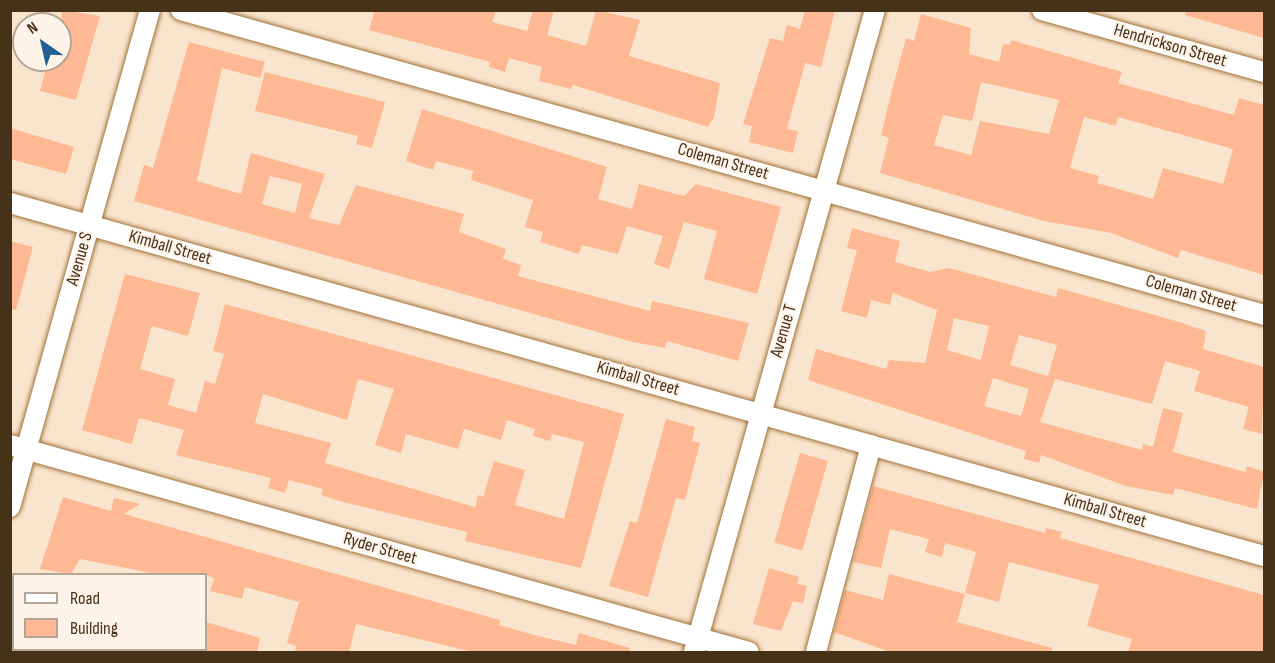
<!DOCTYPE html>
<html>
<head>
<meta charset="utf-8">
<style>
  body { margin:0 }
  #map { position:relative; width:1275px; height:663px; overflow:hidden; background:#f9e4cd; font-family:"Sofia Sans Condensed",sans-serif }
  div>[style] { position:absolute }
  .building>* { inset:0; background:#feb893; transform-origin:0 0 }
  .roads { filter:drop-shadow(0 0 2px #a17138) drop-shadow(0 0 2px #a17138) }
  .minor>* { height:20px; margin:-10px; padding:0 10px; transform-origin:10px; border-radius:10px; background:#fff }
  span { translate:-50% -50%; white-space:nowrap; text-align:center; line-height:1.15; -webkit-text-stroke:4.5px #fef3e8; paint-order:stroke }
  .street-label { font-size:18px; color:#463119 }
  .frame { position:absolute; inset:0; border:12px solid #463119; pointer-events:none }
  .legend { position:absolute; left:12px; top:573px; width:195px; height:78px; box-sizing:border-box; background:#fef3e8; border:2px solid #b4a595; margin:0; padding:8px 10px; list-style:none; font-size:18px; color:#463119 }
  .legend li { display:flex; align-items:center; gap:12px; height:30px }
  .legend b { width:30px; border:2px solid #b4a595 }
  .north { position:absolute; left:12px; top:12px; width:60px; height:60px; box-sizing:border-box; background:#fef3e8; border:2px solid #b4a595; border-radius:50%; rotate:326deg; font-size:16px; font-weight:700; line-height:24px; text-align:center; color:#463119 }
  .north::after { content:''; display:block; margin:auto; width:21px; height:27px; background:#215f95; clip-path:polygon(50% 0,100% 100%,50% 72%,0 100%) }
</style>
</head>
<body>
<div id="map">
  <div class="building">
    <div style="clip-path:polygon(62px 10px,100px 16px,76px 100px,40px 91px,48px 60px,60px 60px)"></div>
    <div style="clip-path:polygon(375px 10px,496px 10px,492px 22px,527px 31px,533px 10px,554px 10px,547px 35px,586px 46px,596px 10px,640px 20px,629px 56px,720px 83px,714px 117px,708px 127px,573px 85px,571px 89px,539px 81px,542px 67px,509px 58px,505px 72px,489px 67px,490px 62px,369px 30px)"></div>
    <div style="clip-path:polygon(805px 10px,835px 10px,821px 67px,805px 63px,787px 129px,798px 131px,793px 153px,749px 142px,752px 126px,743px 124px,770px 38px,783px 41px,787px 25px,800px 29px)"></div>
    <div style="clip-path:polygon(1186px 10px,1264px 10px,1264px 38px,1185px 15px)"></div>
    <div style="clip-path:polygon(evenodd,921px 14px,971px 28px,969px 54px,999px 62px,1003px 44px,1010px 45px,1011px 40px,1122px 72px,1118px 83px,1234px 115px,1239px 98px,1264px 105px,1264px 275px,1181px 250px,1178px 258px,1111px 233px,1044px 221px,880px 173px,889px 138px,881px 135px,892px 90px,906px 38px,914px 41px,921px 14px,981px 82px,1059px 100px,1049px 134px,980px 121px,971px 155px,934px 145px,943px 115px,972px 121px,981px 82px,921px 14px,1084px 117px,1116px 126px,1118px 117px,1233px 149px,1223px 184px,1163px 168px,1153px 199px,1097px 183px,1099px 176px,1070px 168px,1084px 117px)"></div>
    <div style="clip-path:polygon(evenodd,189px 42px,265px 62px,260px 78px,222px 68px,197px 181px,241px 194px,251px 153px,325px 174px,309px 218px,339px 225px,356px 185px,464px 214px,459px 232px,506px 249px,503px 259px,521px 265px,518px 276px,650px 311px,652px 301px,749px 323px,738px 361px,667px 341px,665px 348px,633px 342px,134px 201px,144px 165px,153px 168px,189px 42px,270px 176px,302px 184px,295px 213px,262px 204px,270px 176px)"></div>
    <div style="clip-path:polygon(265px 72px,385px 102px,372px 148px,356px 144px,358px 136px,255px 111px)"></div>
    <div style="clip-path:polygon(422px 109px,607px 167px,598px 199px,632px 209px,639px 184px,684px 196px,696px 184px,781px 207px,757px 294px,704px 279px,717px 231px,684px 222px,669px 269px,654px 264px,663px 236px,627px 226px,618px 254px,582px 245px,579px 254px,540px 242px,543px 232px,525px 227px,533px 200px,471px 180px,473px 171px,436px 161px,433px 170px,406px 161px)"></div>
    <div style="clip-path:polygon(10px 128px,74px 147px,66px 174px,10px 159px)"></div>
    <div style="clip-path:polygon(evenodd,852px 228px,900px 241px,895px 262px,930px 272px,949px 268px,1056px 297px,1058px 288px,1176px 321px,1206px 331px,1203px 349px,1264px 367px,1262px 434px,1243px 429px,1249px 407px,1194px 391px,1200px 371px,1165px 361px,1152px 404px,1055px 379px,1040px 422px,1142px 450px,1143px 444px,1153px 447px,1163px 408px,1183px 413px,1173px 452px,1245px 472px,1247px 466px,1264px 472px,1257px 509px,1175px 488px,1173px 495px,1126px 486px,1041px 455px,1039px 463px,1024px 459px,1026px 451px,808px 380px,816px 349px,886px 369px,889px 360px,925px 363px,937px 310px,893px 293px,890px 305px,871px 300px,867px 318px,841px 311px,857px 250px,847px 248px,852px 228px,954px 318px,989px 326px,981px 360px,947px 350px,954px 318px,852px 228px,1019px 335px,1057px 345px,1048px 376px,1010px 365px,1019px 335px,852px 228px,993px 378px,1029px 389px,1021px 416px,984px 406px,993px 378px)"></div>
    <div style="clip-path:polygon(10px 241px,33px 247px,16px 310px,10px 309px)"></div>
    <div style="clip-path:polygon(evenodd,125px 274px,200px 293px,188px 336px,152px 326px,140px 369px,175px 379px,168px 405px,196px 413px,205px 381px,215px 384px,224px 354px,213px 351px,225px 304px,624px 414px,581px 568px,465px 541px,467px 532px,343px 502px,321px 495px,323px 489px,289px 480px,285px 493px,268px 488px,271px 478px,176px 455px,184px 430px,139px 418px,132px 444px,82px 430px,125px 274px,358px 379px,394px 389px,375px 445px,401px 453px,406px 434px,458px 449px,464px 429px,501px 440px,507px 420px,535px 429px,533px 436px,550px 441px,552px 434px,584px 442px,564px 519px,515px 505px,525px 470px,494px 461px,483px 497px,478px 495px,475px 507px,325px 463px,331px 443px,255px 423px,263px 394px,347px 420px,358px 379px)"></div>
    <div style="clip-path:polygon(666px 419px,695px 427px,692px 441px,700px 443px,685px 500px,676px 498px,648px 597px,609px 586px,630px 521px,637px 523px)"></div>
    <div style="left:800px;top:453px;width:29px;height:93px;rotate:16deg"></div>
    <div style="clip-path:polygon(873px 486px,1045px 533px,1046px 528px,1062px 532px,1060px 538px,1264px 595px,1264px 652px,1128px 652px,1132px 639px,1087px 626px,1099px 585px,1009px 562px,999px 602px,965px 593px,976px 552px,945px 543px,942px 557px,925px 552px,929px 539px,890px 529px,881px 568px,853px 562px)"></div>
    <div style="clip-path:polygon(63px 497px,111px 511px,114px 498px,140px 504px,124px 514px,500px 620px,499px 625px,534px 635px,576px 645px,579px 633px,630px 648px,629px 652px,473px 652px,356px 624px,349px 652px,295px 652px,296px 646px,287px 643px,299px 602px,245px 587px,242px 599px,210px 591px,214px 579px,206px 574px,156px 574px,80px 559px,71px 574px,40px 569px)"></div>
    <div style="clip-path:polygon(769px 568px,799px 577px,797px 584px,807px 586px,803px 603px,793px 601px,781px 631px,753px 624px)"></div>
    <div style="clip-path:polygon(889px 574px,965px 594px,957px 622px,1052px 648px,1051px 652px,890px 652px,834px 632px,845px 590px,883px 600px)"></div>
    <div style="clip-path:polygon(206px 622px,260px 638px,257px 652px,206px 652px)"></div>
  </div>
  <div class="roads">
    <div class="minor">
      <div style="left:181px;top:10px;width:1125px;rotate:15.73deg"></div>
      <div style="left:1042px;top:10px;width:230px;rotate:15.6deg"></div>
      <div style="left:10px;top:203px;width:1303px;rotate:15.72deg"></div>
      <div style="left:10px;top:445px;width:767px;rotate:15.65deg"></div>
      <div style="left:10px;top:507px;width:516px;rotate:-74.27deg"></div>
      <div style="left:694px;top:652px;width:667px;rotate:-74.26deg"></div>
      <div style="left:816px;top:652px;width:214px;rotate:-75.1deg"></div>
    </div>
  </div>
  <div class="street-label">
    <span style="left:1170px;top:46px;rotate:16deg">Hendrickson Street</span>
    <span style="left:723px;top:162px;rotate:16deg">Coleman Street</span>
    <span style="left:170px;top:248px;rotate:16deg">Kimball Street</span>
    <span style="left:80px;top:259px;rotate:-74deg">Avenue S</span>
    <span style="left:1191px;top:294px;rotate:16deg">Coleman Street</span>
    <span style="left:784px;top:331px;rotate:-74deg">Avenue T</span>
    <span style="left:638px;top:379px;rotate:16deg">Kimball Street</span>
    <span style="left:1105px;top:511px;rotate:16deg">Kimball Street</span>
    <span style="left:380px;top:549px;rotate:16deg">Ryder Street</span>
  </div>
  <div class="frame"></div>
  <ul class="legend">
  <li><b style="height:8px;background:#fff"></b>Road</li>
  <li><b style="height:16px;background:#feb893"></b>Building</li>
  </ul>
  <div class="north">N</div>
</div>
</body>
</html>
